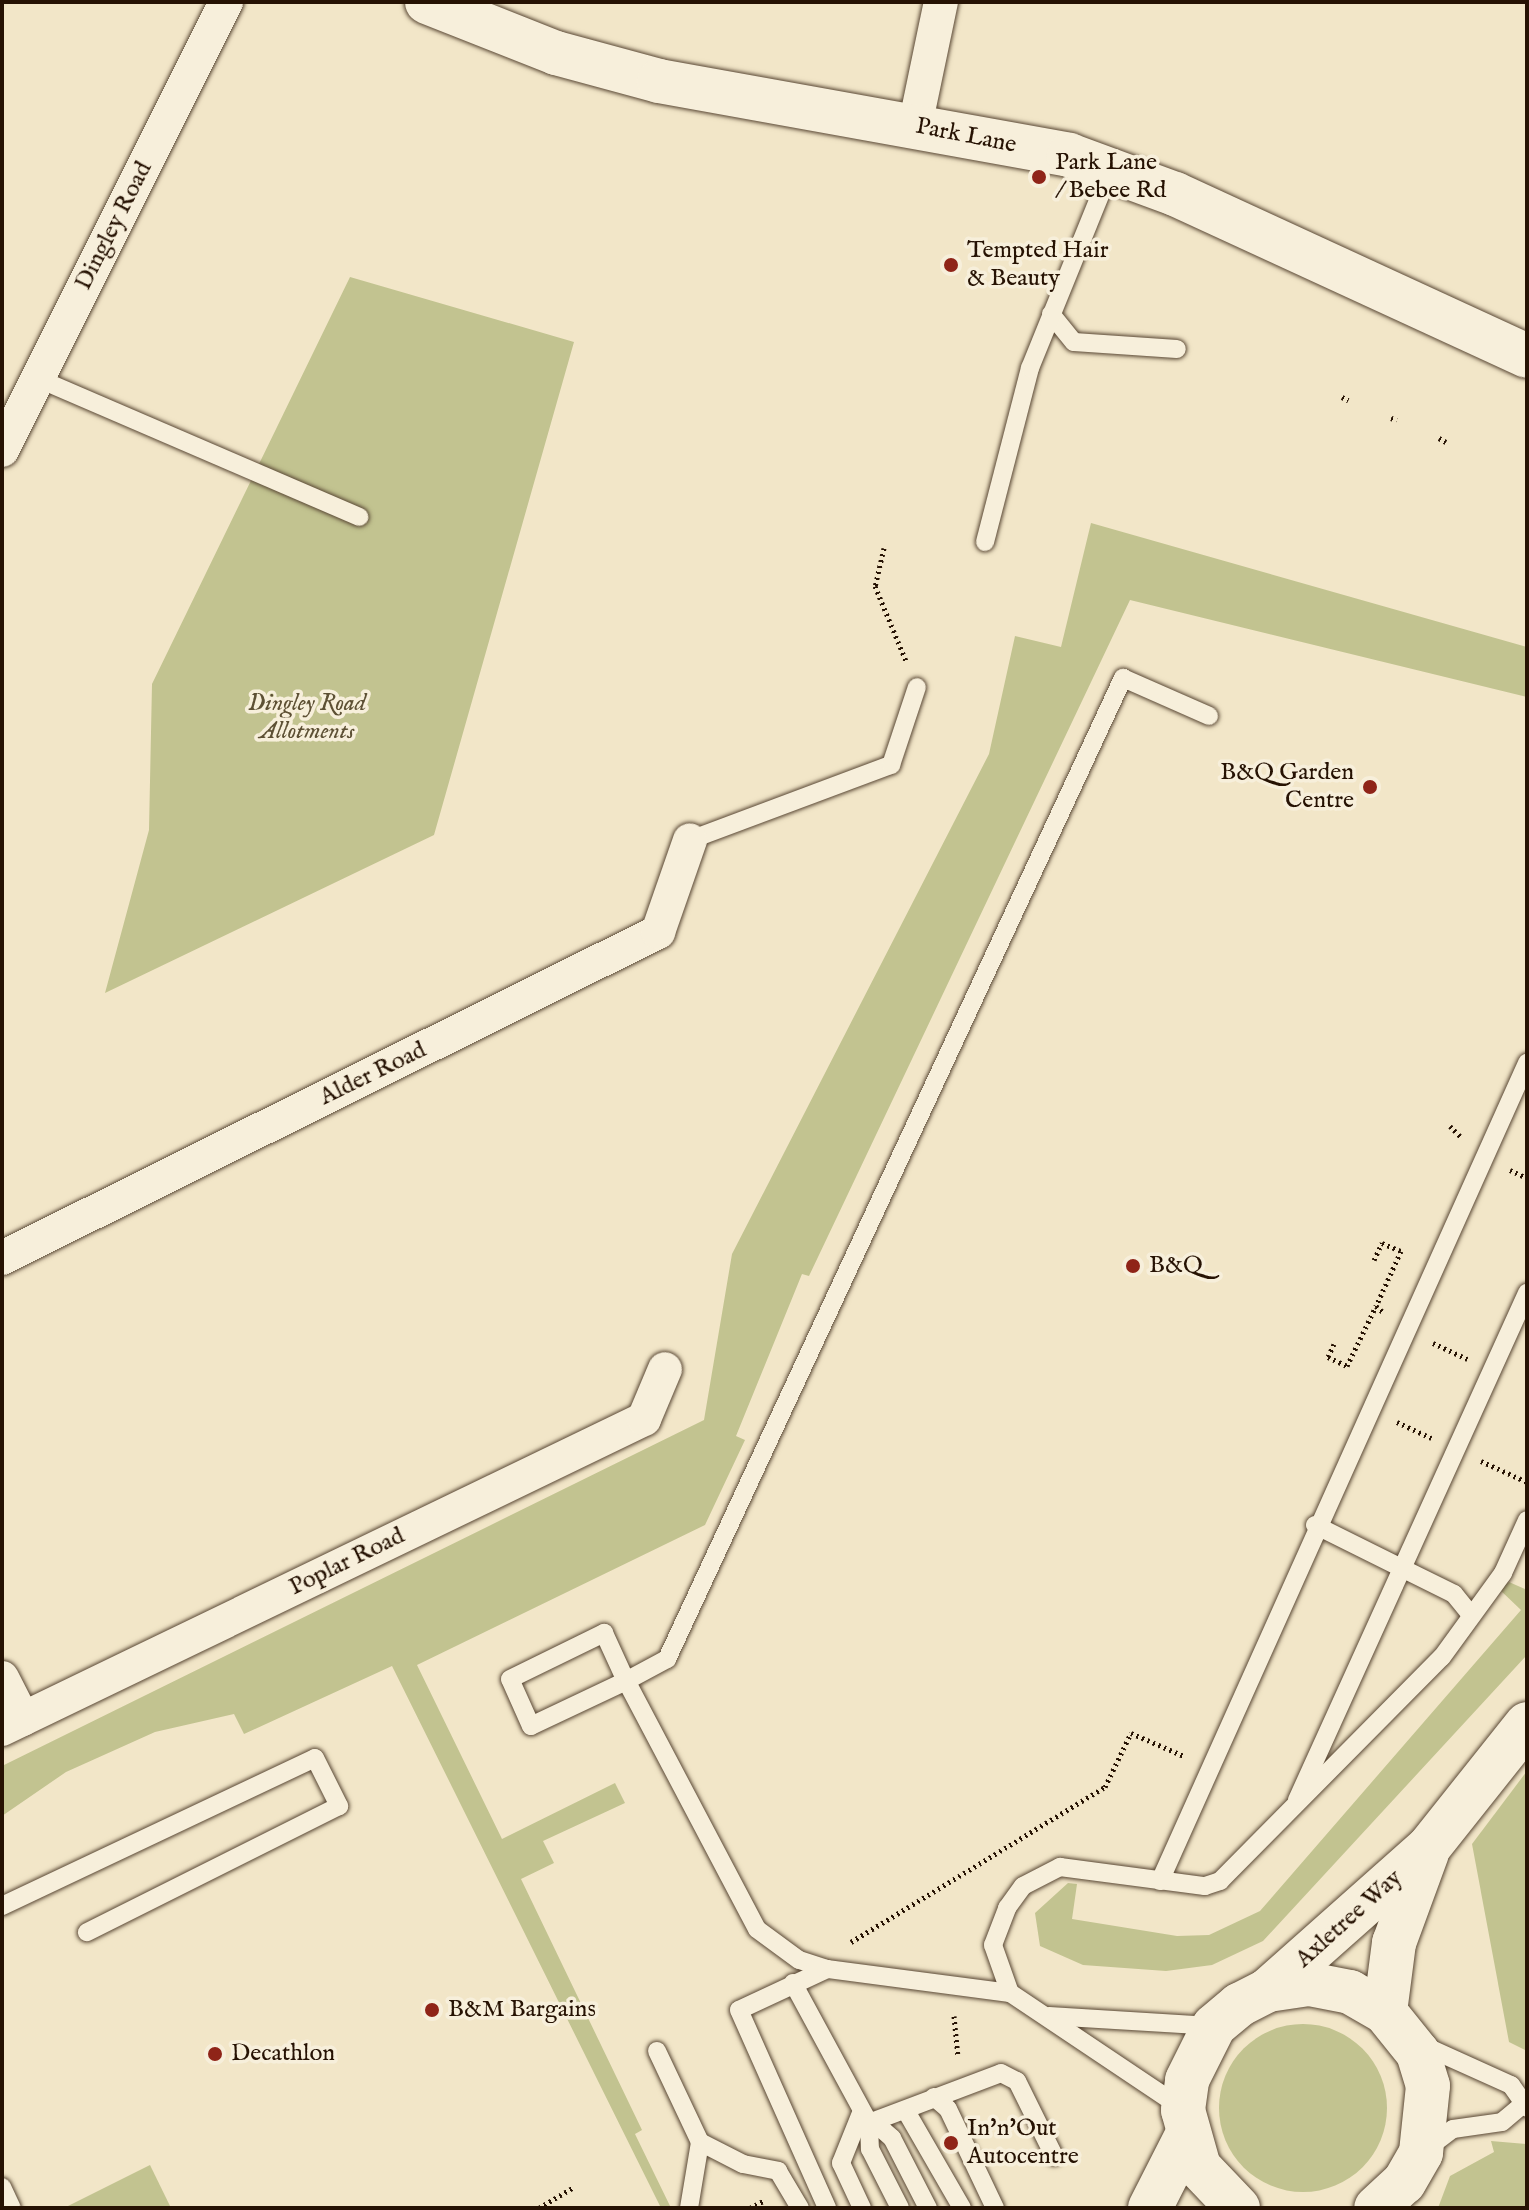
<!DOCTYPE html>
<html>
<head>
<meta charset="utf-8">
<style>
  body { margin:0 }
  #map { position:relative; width:1529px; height:2210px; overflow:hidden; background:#f2e6c8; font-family:"IM FELL English",serif }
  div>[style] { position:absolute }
  .green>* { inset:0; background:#c2c390 }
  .round { border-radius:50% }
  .path>* { height:5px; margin-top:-2.5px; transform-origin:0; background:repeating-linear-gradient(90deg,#261203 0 2px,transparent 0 6px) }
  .roads { filter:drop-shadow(0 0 2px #594734) drop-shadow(0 0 2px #594734) }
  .service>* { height:18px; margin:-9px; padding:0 9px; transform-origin:9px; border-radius:9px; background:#f7efdb }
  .minor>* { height:34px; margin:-17px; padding:0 17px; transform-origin:17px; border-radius:17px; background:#f7efdb }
  .tertiary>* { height:44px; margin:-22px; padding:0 22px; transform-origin:22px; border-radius:22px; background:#f7efdb }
  .secondary>* { height:44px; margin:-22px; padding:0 22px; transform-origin:22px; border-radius:22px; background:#f7efdb }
  .dots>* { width:22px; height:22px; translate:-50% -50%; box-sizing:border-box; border:4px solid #f7efdb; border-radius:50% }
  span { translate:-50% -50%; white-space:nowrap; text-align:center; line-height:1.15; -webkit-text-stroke:7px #f7efdb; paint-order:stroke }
  .street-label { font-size:24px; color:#261203 }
  .poi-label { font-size:24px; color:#261203 }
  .left { translate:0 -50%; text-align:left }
  .right { translate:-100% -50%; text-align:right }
  .park-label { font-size:24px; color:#5d5034; font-style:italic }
  .frame { position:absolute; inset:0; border:4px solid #261203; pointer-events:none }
</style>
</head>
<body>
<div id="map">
  <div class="green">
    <div style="clip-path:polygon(350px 277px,574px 342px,434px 835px,105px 993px,149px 830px,152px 684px)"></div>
    <div style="clip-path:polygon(1091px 523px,1527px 647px,1527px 697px,1130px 600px,809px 1276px,802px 1274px,736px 1436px,745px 1440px,705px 1525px,417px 1665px,502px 1839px,615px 1783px,625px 1803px,543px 1841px,554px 1863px,521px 1879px,642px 2130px,635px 2134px,671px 2208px,661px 2208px,392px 1666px,244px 1734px,234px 1714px,155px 1732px,66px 1772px,2px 1816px,2px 1766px,704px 1420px,732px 1254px,989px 754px,1015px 636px,1061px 647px)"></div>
    <div style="clip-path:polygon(1509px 1582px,1527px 1590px,1527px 1655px,1263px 1941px,1212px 1965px,1166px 1971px,1083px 1965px,1040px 1946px,1035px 1913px,1068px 1883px,1077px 1884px,1072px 1919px,1177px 1936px,1209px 1935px,1260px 1911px,1521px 1610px,1499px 1589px)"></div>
    <div style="clip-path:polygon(1527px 1771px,1527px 2051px,1509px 2042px,1472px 1844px)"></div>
    <div class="round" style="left:1219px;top:2024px;width:168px;height:168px"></div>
    <div style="clip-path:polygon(1491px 2141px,1527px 2144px,1527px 2208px,1438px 2208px,1450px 2176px,1494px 2152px)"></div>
    <div style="clip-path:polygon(150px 2165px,171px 2208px,64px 2208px)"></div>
  </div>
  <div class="path">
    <div style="left:1342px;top:397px;width:7px;rotate:27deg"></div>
    <div style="left:1391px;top:418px;width:6px;rotate:18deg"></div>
    <div style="left:1439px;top:438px;width:8px;rotate:30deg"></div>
    <div style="left:884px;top:548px;width:39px;rotate:103deg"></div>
    <div style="left:875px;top:586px;width:81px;rotate:67.5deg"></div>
    <div style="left:1450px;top:1126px;width:17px;rotate:45deg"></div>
    <div style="left:1510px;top:1170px;width:19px;rotate:25deg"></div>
    <div style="left:1374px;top:1260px;width:19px;rotate:-65deg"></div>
    <div style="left:1382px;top:1243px;width:21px;rotate:23deg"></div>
    <div style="left:1401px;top:1251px;width:60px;rotate:114.4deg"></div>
    <div style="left:1376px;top:1306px;width:11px;rotate:41deg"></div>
    <div style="left:1433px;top:1343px;width:38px;rotate:25deg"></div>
    <div style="left:1334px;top:1344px;width:14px;rotate:115deg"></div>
    <div style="left:1328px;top:1357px;width:21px;rotate:25deg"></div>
    <div style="left:1347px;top:1366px;width:67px;rotate:-64.2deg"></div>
    <div style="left:1397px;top:1422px;width:38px;rotate:25deg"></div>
    <div style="left:1481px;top:1461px;width:51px;rotate:24.5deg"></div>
    <div style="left:851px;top:1942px;width:298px;rotate:-31.4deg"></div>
    <div style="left:1105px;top:1787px;width:60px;rotate:-64.3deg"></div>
    <div style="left:1131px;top:1733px;width:58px;rotate:23.5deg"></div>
    <div style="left:954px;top:2016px;width:41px;rotate:84.4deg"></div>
    <div style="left:539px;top:2208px;width:41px;rotate:-31deg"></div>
    <div style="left:750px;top:2208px;width:15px;rotate:-28deg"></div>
  </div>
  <div class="roads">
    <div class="service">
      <div style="left:1051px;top:314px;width:36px;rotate:51deg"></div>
      <div style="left:1074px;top:342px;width:103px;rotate:3.9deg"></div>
      <div style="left:37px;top:378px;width:351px;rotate:23.3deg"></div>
      <div style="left:985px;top:542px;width:180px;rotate:-75.5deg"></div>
      <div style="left:1030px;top:368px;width:215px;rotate:-67.9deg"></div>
      <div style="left:690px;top:840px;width:215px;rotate:-20.5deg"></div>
      <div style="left:891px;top:765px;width:82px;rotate:-71.6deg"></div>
      <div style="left:1315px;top:1525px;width:155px;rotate:26.4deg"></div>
      <div style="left:1454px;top:1594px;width:22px;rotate:51deg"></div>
      <div style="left:604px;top:1633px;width:53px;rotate:65.4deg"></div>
      <div style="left:626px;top:1681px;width:105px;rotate:154.7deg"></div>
      <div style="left:531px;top:1726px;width:51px;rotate:-114.1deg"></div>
      <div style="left:510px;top:1679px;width:105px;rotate:-26.1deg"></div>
      <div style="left:1297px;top:1800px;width:557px;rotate:-65.6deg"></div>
      <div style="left:1160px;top:1881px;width:897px;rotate:-65.84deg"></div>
      <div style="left:2px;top:1906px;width:346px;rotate:-25.3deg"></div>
      <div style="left:315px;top:1758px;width:54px;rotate:63.4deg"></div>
      <div style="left:339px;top:1806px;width:282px;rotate:153.4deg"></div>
      <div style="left:827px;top:1969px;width:97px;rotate:155deg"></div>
      <div style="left:739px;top:2010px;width:217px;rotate:66deg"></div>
      <div style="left:793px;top:1983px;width:159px;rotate:61.5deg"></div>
      <div style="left:869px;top:2123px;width:141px;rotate:-20.7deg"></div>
      <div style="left:1001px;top:2073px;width:18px;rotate:27deg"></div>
      <div style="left:1017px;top:2081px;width:84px;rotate:63.7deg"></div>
      <div style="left:1010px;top:1993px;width:185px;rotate:-172.5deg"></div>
      <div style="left:827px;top:1969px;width:29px;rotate:-162deg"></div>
      <div style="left:799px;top:1960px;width:52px;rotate:-143.6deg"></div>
      <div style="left:757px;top:1929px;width:280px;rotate:-117.8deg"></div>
      <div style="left:626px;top:1681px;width:47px;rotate:-28.2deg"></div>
      <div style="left:667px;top:1659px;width:1082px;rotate:-65.07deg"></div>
      <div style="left:1123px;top:678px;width:94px;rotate:23.8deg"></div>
      <div style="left:1049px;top:2016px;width:162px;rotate:3.5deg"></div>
      <div style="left:1420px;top:2044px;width:100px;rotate:24.3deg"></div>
      <div style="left:1511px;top:2085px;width:28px;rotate:55deg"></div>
      <div style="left:657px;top:2051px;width:101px;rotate:64.7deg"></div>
      <div style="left:700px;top:2142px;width:48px;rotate:27.1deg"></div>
      <div style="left:743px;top:2164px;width:36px;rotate:11deg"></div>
      <div style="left:778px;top:2171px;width:43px;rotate:59.3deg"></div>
      <div style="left:934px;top:2097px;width:18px;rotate:41deg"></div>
      <div style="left:948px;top:2109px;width:110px;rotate:64.6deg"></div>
      <div style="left:1182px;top:2108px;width:207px;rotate:-146.2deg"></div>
      <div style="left:1010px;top:1993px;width:51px;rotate:-109.5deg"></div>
      <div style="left:993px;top:1945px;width:40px;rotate:-69deg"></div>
      <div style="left:1007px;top:1908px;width:27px;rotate:-54deg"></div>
      <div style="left:1023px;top:1886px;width:42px;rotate:-27.2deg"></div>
      <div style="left:1060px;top:1867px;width:146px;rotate:7.5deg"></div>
      <div style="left:1205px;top:1886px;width:16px;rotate:-18deg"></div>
      <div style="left:1220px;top:1881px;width:315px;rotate:-45.3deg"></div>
      <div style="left:1442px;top:1657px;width:104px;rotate:-54deg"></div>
      <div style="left:1503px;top:1573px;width:58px;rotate:-65.6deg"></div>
      <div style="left:906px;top:2111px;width:112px;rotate:60deg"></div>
      <div style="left:861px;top:2113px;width:54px;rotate:111.8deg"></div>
      <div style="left:841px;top:2163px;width:50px;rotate:65deg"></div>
      <div style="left:869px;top:2123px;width:26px;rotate:88deg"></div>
      <div style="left:870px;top:2149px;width:66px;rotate:63deg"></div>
      <div style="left:877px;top:2125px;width:20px;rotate:41deg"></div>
      <div style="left:892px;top:2138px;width:79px;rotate:62.8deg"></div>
      <div style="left:1425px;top:2150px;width:35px;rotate:-37deg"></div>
      <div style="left:1453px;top:2129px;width:49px;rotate:-8.1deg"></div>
      <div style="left:1502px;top:2122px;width:25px;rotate:-40deg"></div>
      <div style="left:2px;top:2187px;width:23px;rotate:65deg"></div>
      <div style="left:689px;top:2208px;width:67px;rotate:-80.5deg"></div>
    </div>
    <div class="minor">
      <div style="left:915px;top:126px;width:127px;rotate:-78.2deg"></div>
      <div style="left:2px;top:450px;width:501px;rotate:-63.43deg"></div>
      <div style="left:2px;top:1258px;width:733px;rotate:-26.43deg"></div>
      <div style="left:658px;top:932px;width:97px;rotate:-70.8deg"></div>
      <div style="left:2px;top:1678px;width:46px;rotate:62.9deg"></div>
      <div style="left:2px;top:1729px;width:713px;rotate:-25.77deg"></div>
      <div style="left:644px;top:1419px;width:54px;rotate:-67.2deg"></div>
    </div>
    <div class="tertiary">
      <div style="left:1268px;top:1990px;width:215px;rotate:-41.6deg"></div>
      <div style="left:1429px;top:1847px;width:157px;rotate:-51.5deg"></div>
      <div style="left:1385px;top:2012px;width:70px;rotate:-82.6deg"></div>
      <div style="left:1394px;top:1943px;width:96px;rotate:-69.9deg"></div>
      <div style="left:1150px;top:2208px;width:82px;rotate:-63.1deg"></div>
      <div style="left:1238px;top:2208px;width:57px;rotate:-133.6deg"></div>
      <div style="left:1199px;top:2167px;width:59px;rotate:-105.7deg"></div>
      <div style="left:1183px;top:2110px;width:30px;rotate:-82deg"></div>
      <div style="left:1187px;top:2080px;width:60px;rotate:-63.4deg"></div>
      <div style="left:1214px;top:2026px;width:33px;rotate:-40deg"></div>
      <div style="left:1239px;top:2005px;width:33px;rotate:-27deg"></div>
      <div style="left:1268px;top:1990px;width:41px;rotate:-8.3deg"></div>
      <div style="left:1309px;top:1984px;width:42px;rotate:11deg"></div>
      <div style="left:1350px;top:1992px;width:40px;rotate:29.7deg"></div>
      <div style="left:1385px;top:2012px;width:53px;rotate:51.2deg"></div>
      <div style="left:1418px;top:2053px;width:34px;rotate:73deg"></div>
      <div style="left:1428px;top:2086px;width:67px;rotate:96deg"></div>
      <div style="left:1421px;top:2153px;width:34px;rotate:120deg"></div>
      <div style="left:1404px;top:2182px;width:38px;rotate:137deg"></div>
    </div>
    <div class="secondary">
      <div style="left:427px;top:2px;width:139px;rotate:21.6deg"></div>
      <div style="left:556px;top:53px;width:107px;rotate:15.2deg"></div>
      <div style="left:659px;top:81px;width:417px;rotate:10.2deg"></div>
      <div style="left:1069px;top:155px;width:113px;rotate:20.2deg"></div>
      <div style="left:1175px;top:194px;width:387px;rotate:24.7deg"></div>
    </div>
  </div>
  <div class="dots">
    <div style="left:1039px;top:177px;background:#8f2418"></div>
    <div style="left:951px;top:265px;background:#8f2418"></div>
    <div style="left:1370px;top:787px;background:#8f2418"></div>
    <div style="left:1133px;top:1266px;background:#8f2418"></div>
    <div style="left:432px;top:2010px;background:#8f2418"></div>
    <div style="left:215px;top:2054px;background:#8f2418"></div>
    <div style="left:951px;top:2143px;background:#8f2418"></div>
  </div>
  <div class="street-label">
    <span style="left:966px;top:136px;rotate:11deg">Park Lane</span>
    <span style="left:114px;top:226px;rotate:-63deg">Dingley Road</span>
    <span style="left:373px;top:1074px;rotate:-26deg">Alder Road</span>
    <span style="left:347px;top:1562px;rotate:-26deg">Poplar Road</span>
    <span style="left:1349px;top:1919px;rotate:-42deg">Axletree Way</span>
  </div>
  <div class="poi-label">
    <span class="left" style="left:1055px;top:177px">Park Lane<br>/ Bebee Rd</span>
    <span class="left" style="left:967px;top:265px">Tempted Hair<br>&amp; Beauty</span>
    <span class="right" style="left:1354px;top:787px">B&amp;Q Garden<br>Centre</span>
    <span class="left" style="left:1149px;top:1266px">B&amp;Q</span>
    <span class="left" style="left:448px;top:2010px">B&amp;M Bargains</span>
    <span class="left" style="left:231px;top:2054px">Decathlon</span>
    <span class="left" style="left:967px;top:2143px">In'n'Out<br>Autocentre</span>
  </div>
  <div class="park-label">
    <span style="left:307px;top:718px">Dingley Road<br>Allotments</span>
  </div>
  <div class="frame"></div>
</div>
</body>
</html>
